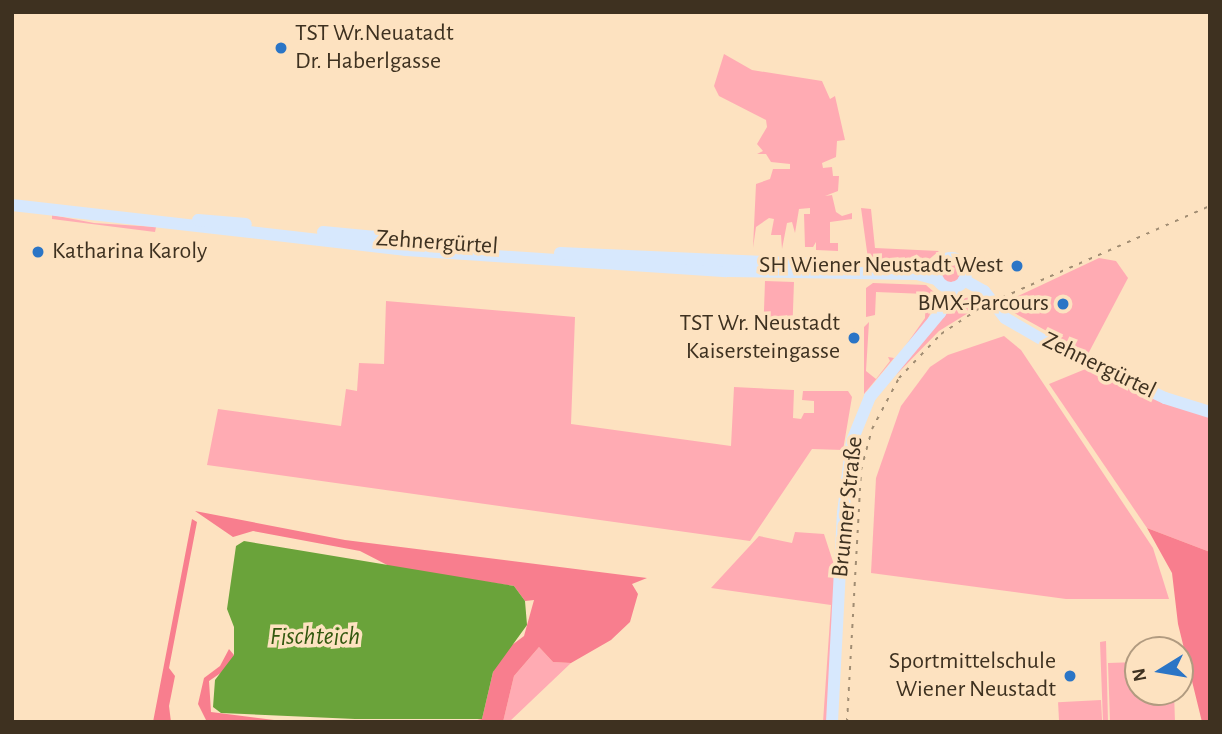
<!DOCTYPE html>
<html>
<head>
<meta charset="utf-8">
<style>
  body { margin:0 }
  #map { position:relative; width:1222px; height:734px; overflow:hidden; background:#fde2c0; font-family:"Alegreya Sans",sans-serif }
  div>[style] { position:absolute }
  .green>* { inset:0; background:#ffabb3; transform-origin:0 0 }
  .round { border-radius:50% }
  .forest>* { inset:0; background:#f87e8e }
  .water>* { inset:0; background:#6aa33a }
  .major>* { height:12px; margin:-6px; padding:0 6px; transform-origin:6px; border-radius:6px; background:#d7e8fd }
  .major>.ring { margin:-6px; padding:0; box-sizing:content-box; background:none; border:12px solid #d7e8fd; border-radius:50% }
  .rail>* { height:2px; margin-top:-1px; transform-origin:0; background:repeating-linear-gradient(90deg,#a18d73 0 3.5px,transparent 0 10.5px) }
  .dots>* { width:19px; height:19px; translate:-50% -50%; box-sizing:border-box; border:4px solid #fde2c0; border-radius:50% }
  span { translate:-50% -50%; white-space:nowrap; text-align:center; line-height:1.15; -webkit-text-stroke:7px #fde2c0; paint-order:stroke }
  .poi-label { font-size:24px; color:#3e3120 }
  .left { translate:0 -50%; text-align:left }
  .right { translate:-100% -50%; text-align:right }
  .street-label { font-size:24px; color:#3e3120 }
  .water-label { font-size:26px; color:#33580f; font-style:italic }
  .frame { position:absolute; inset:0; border:14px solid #3e3120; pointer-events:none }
  .north { position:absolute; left:1124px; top:636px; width:70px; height:70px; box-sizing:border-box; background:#fde2c0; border:2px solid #b19b80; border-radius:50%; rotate:259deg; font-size:19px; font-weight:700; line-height:28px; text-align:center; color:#3e3120 }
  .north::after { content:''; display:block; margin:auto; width:24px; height:32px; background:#2b75c6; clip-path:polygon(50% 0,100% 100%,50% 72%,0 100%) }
</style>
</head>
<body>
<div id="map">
  <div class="green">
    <div style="clip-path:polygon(724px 54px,752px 70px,822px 81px,830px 99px,835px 96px,845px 140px,837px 141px,836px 157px,822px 163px,823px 168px,832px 167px,833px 176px,839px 176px,838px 191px,825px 196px,832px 195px,836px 212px,842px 216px,852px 213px,852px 219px,830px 222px,830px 243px,838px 243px,838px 251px,816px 250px,816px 242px,813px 247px,805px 247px,804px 214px,810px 214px,810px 208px,799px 209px,795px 233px,792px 222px,787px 223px,782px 249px,781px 235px,771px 235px,774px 219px,769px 218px,756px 227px,753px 248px,756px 184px,770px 179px,773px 169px,790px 169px,790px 164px,771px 162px,766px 154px,757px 154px,763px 151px,757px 144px,767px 127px,766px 120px,719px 96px,714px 86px)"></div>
    <div style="clip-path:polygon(861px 208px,871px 209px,875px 248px,939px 251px,921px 266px,899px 262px,869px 266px)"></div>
    <div style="clip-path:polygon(52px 215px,94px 223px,156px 227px,155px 232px,52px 219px)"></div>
    <div style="clip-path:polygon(1099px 258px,1116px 261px,1128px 278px,1088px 354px,1009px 310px,1014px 298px)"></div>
    <div class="round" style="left:941px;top:263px;width:20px;height:20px"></div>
    <div style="left:765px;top:281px;width:29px;height:42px;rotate:2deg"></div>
    <div style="clip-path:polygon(873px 283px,926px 285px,935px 293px,937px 298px,926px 323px,906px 345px,925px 318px,926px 294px,876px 292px,875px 315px,866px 317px,866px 288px)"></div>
    <div style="clip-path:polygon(971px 297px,986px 302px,939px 331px,896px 375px,949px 301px)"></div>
    <div style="clip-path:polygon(386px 301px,575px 317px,571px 424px,731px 446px,734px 387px,794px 390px,793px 418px,801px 419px,804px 413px,814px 413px,814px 401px,802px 400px,803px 391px,848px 391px,852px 397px,843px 450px,812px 449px,750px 541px,207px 465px,218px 409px,341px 426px,346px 389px,357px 391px,359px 363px,384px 364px)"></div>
    <div style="clip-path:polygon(869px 322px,866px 371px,876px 379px,890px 361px,888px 357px,894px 358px,864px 394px,864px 327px)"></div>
    <div style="clip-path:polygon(1004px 336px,1021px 350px,1153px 548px,1169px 599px,1066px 599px,871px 573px,876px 478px,901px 406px,930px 367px,948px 355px)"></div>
    <div style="clip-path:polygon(1088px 368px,1210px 415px,1210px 552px,1147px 528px,1049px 384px)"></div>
    <div style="clip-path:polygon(795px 532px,824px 534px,836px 571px,828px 722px,823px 722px,831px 605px,711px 588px,759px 536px,792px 543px)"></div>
    <div style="clip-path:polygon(1106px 641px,1108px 722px,1103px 722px,1100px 642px)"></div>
    <div style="clip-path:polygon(539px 647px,553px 662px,571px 663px,509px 722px,503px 722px,514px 676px)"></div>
    <div style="clip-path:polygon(1138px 662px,1138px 692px,1174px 692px,1175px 722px,1110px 722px,1108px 663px)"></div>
    <div style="left:1101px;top:700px;width:22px;height:43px;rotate:87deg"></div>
  </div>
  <div class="forest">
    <div style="clip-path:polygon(195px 511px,345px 540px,647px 578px,632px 584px,638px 594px,630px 622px,611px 640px,571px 663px,553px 662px,539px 647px,514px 676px,503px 722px,468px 722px,482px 719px,493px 672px,504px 651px,524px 636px,534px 600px,525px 601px,514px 586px,393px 568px,360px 551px,253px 531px,233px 537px)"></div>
    <div style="clip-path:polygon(192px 519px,197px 522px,169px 668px,175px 676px,169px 706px,171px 722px,153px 722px)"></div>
    <div style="clip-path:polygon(1147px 528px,1210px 552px,1210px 722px,1202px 722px,1178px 624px,1172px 573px)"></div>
    <div style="clip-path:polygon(229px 649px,234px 655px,228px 668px,209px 681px,211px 712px,290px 722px,207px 722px,198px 704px,204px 678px,220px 666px)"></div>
  </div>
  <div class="water">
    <div style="clip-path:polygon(244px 541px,514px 586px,525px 601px,527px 625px,493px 672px,482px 719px,355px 719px,221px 713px,213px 707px,215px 680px,234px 655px,234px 627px,227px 609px,236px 546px)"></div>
  </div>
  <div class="major">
    <div style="left:12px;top:205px;width:397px;rotate:6.5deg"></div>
    <div style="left:406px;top:250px;width:321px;rotate:3.8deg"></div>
    <div style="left:726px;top:271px;width:191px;rotate:0.9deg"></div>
    <div style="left:917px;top:274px;width:20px;rotate:15deg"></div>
    <div style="left:198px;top:220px;width:48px;rotate:4.8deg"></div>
    <div style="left:323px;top:232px;width:129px;rotate:5.4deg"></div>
    <div style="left:560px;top:253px;width:248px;rotate:2.5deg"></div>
    <div class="ring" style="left:936px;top:258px;width:18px;height:18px"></div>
    <div style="left:964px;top:280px;width:23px;rotate:29deg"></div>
    <div style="left:984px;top:291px;width:34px;rotate:52deg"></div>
    <div style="left:1005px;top:318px;width:50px;rotate:30.2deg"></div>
    <div style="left:1048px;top:343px;width:129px;rotate:25.2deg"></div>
    <div style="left:1165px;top:398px;width:47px;rotate:17.3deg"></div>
    <div style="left:832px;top:722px;width:209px;rotate:-87deg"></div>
    <div style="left:843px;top:513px;width:73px;rotate:-82.9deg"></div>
    <div style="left:852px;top:441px;width:48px;rotate:-67.8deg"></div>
    <div style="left:870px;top:397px;width:109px;rotate:-50.2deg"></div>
    <div style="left:940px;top:313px;width:29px;rotate:-61deg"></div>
  </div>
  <div class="rail">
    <div style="left:847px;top:722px;width:252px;rotate:-86.8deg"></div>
    <div style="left:861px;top:470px;width:42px;rotate:-75deg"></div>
    <div style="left:872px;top:429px;width:58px;rotate:-62.1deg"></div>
    <div style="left:899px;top:378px;width:61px;rotate:-46.3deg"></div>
    <div style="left:941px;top:334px;width:50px;rotate:-33.7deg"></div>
    <div style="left:983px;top:306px;width:248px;rotate:-23.8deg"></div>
  </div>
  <div class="dots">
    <div style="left:281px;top:48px;background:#2b75c6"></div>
    <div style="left:38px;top:252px;background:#2b75c6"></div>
    <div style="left:1017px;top:266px;background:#2b75c6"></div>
    <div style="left:1063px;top:304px;background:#2b75c6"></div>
    <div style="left:854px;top:338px;background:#2b75c6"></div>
    <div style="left:1070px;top:676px;background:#2b75c6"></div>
  </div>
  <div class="poi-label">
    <span class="left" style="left:295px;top:48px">TST Wr.Neuatadt<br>Dr. Haberlgasse</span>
    <span class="left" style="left:52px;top:252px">Katharina Karoly</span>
    <span class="right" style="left:1003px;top:266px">SH Wiener Neustadt West</span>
    <span class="right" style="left:1049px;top:304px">BMX-Parcours</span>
    <span class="right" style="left:840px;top:338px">TST Wr. Neustadt<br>Kaisersteingasse</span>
    <span class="right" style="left:1056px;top:676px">Sportmittelschule<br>Wiener Neustadt</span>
  </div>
  <div class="street-label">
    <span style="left:437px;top:243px;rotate:4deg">Zehnergürtel</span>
    <span style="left:1099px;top:366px;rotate:26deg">Zehnergürtel</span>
    <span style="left:848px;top:507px;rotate:-84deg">Brunner Straße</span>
  </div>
  <div class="water-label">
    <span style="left:315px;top:637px">Fischteich</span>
  </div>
  <div class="frame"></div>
  <div class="north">N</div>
</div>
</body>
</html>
